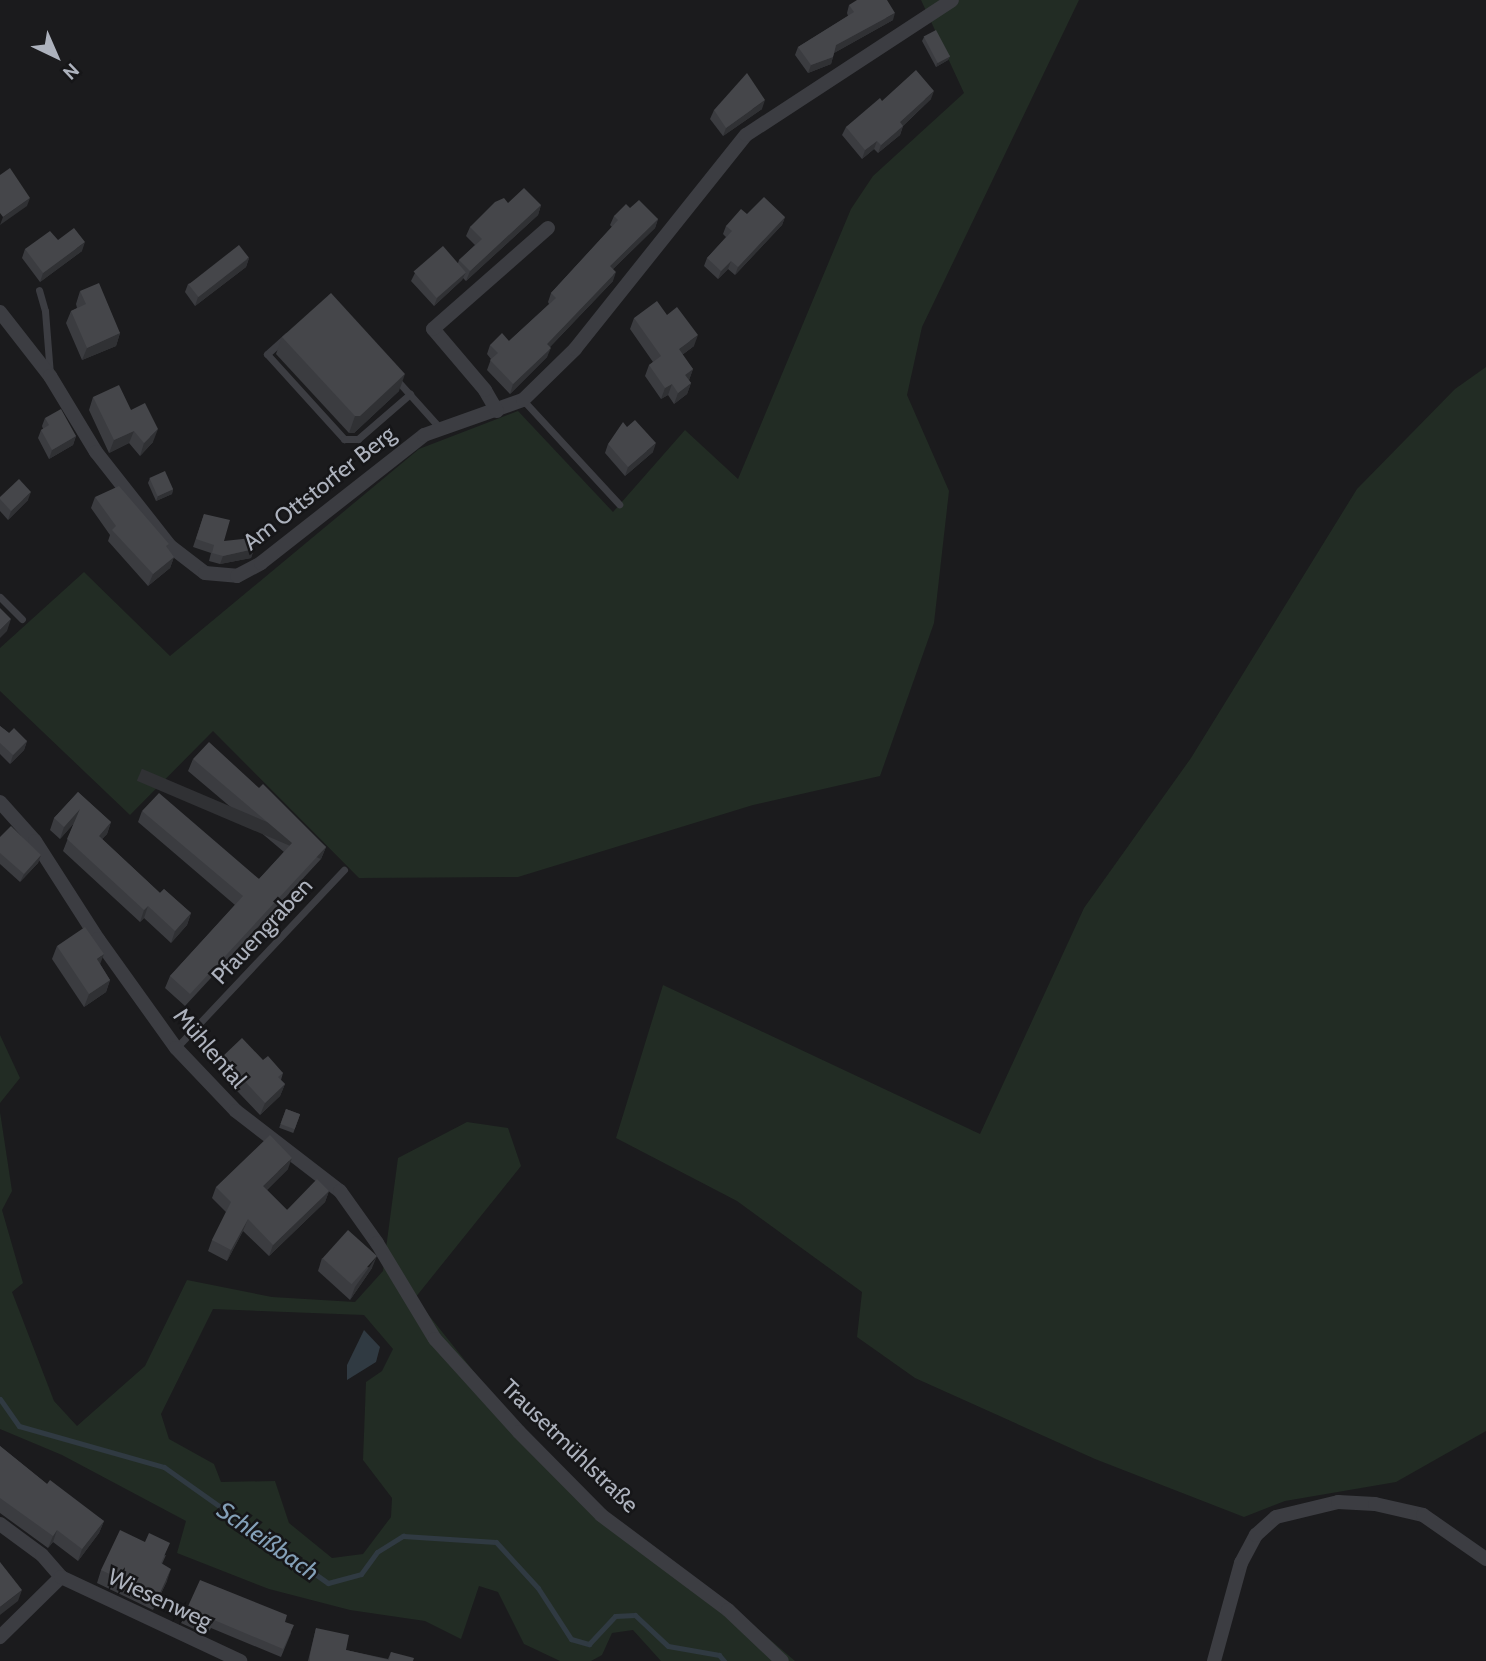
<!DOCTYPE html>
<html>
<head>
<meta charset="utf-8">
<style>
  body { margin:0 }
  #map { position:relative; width:1486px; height:1661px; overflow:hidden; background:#1b1b1d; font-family:Cabin,sans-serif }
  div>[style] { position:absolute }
  .green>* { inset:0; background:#222c24 }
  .water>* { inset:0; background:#303a42 }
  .stream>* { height:5px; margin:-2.5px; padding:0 2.5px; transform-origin:2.5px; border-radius:2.5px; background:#303a42 }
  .lane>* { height:7px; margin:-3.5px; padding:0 3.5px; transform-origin:3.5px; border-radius:3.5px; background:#3c3d42 }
  .street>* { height:14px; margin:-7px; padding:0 7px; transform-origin:7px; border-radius:7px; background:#3c3d42 }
  .wall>* { inset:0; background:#3b3c40; transform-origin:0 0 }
  .shaded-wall>* { inset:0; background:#303134; transform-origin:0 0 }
  .building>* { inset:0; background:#45464a; transform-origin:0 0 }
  span { translate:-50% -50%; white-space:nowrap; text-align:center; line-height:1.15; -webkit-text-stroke:5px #161618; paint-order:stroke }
  .street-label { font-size:23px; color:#adb2bd }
  .water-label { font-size:24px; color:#84a0b8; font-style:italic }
  .north { position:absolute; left:21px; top:21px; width:70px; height:70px; -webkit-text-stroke:5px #161618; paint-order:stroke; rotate:136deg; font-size:19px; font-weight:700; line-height:28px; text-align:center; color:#adb2bd }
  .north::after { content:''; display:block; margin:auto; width:24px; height:32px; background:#adb2bd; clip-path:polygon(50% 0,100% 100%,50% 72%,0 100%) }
</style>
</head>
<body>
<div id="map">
  <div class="green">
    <div style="clip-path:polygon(921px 0,1079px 0,922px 327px,907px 395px,949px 491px,934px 623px,880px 776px,753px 805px,518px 877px,359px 878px,213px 731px,130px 815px,0 691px,0 648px,84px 572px,170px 656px,419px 449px,518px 411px,613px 512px,685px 430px,738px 479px,851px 209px,873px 176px,964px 93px)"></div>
    <div style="clip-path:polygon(1486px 367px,1486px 1431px,1396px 1482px,1285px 1501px,1244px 1517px,1095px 1459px,915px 1378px,857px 1337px,862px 1292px,737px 1201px,616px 1138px,663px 985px,980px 1134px,1084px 908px,1191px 758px,1357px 489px,1455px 389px)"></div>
    <div style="clip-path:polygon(0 1035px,20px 1078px,0 1103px)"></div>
    <div style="clip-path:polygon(evenodd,0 1112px,12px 1191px,2px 1210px,23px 1283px,12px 1292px,54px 1401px,77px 1426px,145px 1366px,187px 1280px,272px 1297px,355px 1302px,383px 1271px,398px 1158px,467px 1122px,508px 1128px,521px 1166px,415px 1298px,491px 1393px,606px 1514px,720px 1597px,795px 1661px,661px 1661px,633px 1630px,612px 1633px,602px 1655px,591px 1661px,560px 1661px,524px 1644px,498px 1592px,479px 1586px,461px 1639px,425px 1621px,350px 1610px,269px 1589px,177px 1553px,186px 1521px,62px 1455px,0 1429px,0 1112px,213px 1309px,364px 1315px,393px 1349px,382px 1371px,366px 1382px,363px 1460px,392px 1498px,391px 1517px,363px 1554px,332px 1558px,289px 1523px,275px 1481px,221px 1482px,214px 1464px,169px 1439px,161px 1414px,213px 1309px)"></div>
  </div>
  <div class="water">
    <div style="clip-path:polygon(364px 1330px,380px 1347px,376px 1362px,347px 1380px,347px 1365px)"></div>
  </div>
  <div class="stream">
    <div style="left:0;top:1399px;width:33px;rotate:55deg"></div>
    <div style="left:19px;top:1426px;width:151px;rotate:15.8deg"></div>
    <div style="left:164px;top:1467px;width:201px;rotate:35.3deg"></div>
    <div style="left:328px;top:1583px;width:34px;rotate:-15deg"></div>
    <div style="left:361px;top:1574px;width:27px;rotate:-54deg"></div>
    <div style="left:377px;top:1552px;width:31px;rotate:-32deg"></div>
    <div style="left:403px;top:1536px;width:93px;rotate:3.7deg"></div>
    <div style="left:496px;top:1542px;width:62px;rotate:47.6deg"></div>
    <div style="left:538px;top:1588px;width:61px;rotate:57.1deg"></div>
    <div style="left:571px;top:1639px;width:19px;rotate:16deg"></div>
    <div style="left:589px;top:1644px;width:38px;rotate:-47deg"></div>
    <div style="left:615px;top:1616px;width:20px;rotate:-3deg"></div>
    <div style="left:635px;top:1615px;width:45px;rotate:43.2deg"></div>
    <div style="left:668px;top:1646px;width:52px;rotate:10deg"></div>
    <div style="left:719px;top:1655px;width:8px;rotate:50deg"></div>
  </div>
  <div class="lane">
    <div style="left:39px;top:290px;width:22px;rotate:74deg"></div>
    <div style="left:45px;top:311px;width:64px;rotate:85.5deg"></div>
    <div style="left:287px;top:336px;width:27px;rotate:138deg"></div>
    <div style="left:267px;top:354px;width:115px;rotate:47.8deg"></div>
    <div style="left:344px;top:439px;width:14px"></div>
    <div style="left:358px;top:439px;width:69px;rotate:-40.9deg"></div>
    <div style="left:395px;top:378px;width:66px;rotate:48.1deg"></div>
    <div style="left:523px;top:400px;width:142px;rotate:47.3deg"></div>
    <div style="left:0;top:597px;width:31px;rotate:45deg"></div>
    <div style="left:176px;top:1048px;width:245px;rotate:-46.7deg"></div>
  </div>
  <div class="street">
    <div style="left:0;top:312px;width:81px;rotate:52deg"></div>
    <div style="left:50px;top:376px;width:89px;rotate:58.8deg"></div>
    <div style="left:96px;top:452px;width:120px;rotate:51.8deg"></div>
    <div style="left:170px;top:546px;width:44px;rotate:37.6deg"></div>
    <div style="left:205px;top:573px;width:32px;rotate:5deg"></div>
    <div style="left:237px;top:576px;width:27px;rotate:-28deg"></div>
    <div style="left:261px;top:563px;width:207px;rotate:-38.1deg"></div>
    <div style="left:424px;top:435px;width:105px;rotate:-19.5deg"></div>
    <div style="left:523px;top:400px;width:73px;rotate:-44.4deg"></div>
    <div style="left:575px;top:349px;width:274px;rotate:-51.4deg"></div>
    <div style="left:746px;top:135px;width:246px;rotate:-33.2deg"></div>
    <div style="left:497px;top:411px;width:24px;rotate:-120deg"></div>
    <div style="left:485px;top:390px;width:80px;rotate:-130.4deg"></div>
    <div style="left:433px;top:329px;width:153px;rotate:-41.3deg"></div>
    <div style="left:0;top:802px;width:52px;rotate:48.1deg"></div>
    <div style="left:35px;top:841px;width:117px;rotate:57.3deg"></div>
    <div style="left:98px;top:939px;width:134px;rotate:54.4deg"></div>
    <div style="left:176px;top:1048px;width:87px;rotate:46.4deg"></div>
    <div style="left:236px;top:1111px;width:131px;rotate:37.6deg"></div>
    <div style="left:340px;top:1191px;width:64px;rotate:54.6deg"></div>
    <div style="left:377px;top:1243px;width:112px;rotate:58.9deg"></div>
    <div style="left:435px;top:1339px;width:125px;rotate:47.9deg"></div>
    <div style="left:519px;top:1432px;width:117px;rotate:45.3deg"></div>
    <div style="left:601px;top:1515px;width:159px;rotate:36.8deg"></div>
    <div style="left:728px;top:1610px;width:74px;rotate:43.4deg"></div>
    <div style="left:0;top:1524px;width:52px;rotate:36.4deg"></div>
    <div style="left:42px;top:1555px;width:29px;rotate:49deg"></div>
    <div style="left:61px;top:1577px;width:86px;rotate:135.5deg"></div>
    <div style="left:61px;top:1577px;width:198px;rotate:25.1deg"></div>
    <div style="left:1214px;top:1661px;width:102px;rotate:-74.6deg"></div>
    <div style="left:1241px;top:1563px;width:32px;rotate:-62deg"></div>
    <div style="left:1256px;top:1535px;width:27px;rotate:-42deg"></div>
    <div style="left:1276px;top:1517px;width:64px;rotate:-13.6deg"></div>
    <div style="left:1338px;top:1502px;width:37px;rotate:3deg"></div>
    <div style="left:1375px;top:1504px;width:49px;rotate:12.9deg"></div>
    <div style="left:1423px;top:1515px;width:77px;rotate:34.9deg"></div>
  </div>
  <div class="wall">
    <div style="clip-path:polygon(849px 5px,893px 20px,834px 53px,831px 64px,808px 73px,795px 55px,798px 47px,848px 16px,847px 13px)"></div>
    <div style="clip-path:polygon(924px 37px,950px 56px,948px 60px,936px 67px,922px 41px)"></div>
    <div style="clip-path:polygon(931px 99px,903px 126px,900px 135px,878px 153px,874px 149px,862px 159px,842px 135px,846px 127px,882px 101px)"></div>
    <div style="clip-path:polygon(762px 109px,723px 136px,710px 119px,714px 110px)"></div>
    <div style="clip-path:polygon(508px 203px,541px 205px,538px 215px,466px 281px,463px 278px,462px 280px,434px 306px,411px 281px,415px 273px,458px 263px,459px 260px,475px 245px,466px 236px,470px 227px)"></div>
    <div style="clip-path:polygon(630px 208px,658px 219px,655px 228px,613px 269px,613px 281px,550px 347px,547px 357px,510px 394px,487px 370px,491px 359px,487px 354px,490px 345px,509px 341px,549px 304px,548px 302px,551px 293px,612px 227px,610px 225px,614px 216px)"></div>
    <div style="clip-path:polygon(747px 214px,785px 217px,782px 225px,735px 275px,728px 269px,718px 279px,704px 266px,707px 258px,726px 237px,723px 234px,726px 226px)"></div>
    <div style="clip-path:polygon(58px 240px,82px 251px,40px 282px,22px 258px,25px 249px)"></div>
    <div style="clip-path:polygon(249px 258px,246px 267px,195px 306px,185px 292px,188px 284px)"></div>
    <div style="clip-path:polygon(80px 291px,120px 333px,116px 346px,82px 360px,66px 323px,71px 311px,77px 308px,76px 304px)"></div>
    <div style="clip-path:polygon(667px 315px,694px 346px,682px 355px,693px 369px,689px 380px,691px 383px,687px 394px,674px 404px,668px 395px,661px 399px,645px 376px,649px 365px,653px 362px,630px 329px,634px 318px)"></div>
    <div style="clip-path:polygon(282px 337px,399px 391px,354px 433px,349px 433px,276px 354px)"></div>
    <div style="clip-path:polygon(93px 397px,131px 410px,153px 442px,140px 456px,129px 443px,109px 453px,89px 410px)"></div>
    <div style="clip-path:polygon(45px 418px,76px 436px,73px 445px,49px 459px,38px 438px,41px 430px,43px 429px,42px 426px)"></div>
    <div style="clip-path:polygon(608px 444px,653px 452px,625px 476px,605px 453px)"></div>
    <div style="clip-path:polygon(150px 478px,173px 489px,172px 494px,156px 501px,148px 483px)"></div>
    <div style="clip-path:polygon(0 497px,28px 500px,8px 520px,0 511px)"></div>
    <div style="clip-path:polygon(95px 497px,169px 544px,167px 548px,174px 557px,170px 568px,148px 586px,108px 541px,110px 535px,91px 508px)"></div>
    <div style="clip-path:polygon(204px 514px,224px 541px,254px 549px,251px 558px,220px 564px,209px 561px,211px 553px,193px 547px)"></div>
    <div style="clip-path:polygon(0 726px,9px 733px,27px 741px,24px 750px,10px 764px,0 754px)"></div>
    <div style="clip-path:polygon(193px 759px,259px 788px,326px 847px,321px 859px,185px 1006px,165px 988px,170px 976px,235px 905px,138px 822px,142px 811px,259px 879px,284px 852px,188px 771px)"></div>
    <div style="clip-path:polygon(78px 792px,111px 822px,107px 834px,102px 839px,160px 893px,164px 889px,191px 913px,187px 925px,171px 943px,144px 918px,140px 922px,63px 851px,74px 823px,60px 839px,50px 830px,54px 818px)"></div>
    <div style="clip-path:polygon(0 837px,41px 855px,38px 863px,20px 882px,0 864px)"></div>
    <div style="clip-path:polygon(57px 946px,100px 964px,110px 980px,106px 992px,84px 1007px,52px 959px)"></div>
    <div style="clip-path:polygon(222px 1057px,263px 1060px,283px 1073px,281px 1080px,285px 1084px,280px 1096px,260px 1115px,217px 1070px)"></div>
    <div style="left:286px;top:1109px;width:15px;height:20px;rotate:20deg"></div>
    <div style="clip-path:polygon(288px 1169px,267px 1190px,287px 1210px,329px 1191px,325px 1202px,269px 1256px,243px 1231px,227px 1261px,208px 1251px,212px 1240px,226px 1212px,212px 1198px,216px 1187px)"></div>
    <div style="clip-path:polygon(322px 1258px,372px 1268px,350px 1300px,318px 1271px)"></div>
    <div style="clip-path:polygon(0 1446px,47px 1484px,104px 1521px,99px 1533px,78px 1561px,53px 1542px,48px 1548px,0 1513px)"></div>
    <div style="clip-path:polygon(166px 1555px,162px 1564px,167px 1581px,153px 1610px,97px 1583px,101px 1570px)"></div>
    <div style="clip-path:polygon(184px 1615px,285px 1622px,291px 1633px,281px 1657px,211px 1628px,207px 1635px,181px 1623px)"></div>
    <div style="clip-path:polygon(316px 1628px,346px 1650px,388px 1659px,391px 1652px,413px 1661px,308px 1661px)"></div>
  </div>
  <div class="shaded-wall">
    <div style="clip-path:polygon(895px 13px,893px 20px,834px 53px,836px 45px)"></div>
    <div style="clip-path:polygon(950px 56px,948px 60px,936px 67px,937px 63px)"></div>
    <div style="clip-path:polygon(833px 57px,831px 64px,808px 73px,811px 65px)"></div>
    <div style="clip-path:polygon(934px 91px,931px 99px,897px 131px,900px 122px)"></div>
    <div style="clip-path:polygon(765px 100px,762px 109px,723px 136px,726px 128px)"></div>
    <div style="clip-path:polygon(903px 126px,900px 135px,878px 153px,881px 145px)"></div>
    <div style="clip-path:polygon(877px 141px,874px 149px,862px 159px,865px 150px)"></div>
    <div style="clip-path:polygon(30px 198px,27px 206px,0 225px,3px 217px)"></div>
    <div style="clip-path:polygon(541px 205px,538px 215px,466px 281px,470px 271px)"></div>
    <div style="clip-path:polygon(785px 217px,782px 225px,735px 275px,738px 267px)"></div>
    <div style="clip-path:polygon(658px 219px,655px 228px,607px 275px,610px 266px)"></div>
    <div style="clip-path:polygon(85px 242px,82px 251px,40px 282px,43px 273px)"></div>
    <div style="clip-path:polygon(249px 258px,246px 267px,195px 306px,198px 297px)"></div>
    <div style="clip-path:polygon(731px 261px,728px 269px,718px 279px,721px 271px)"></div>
    <div style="clip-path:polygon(466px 272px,462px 280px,434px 306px,437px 298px)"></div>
    <div style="clip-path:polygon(616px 272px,613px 281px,544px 353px,547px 344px)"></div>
    <div style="clip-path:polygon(120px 333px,116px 346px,82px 360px,87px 348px)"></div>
    <div style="clip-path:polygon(698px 335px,694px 346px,675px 360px,679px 349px)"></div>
    <div style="clip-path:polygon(551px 348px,547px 357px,510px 394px,513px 384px)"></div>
    <div style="clip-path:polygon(693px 369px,689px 380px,685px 375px)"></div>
    <div style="clip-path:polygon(405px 374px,399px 391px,354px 433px,349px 433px,355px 416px)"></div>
    <div style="clip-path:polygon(691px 383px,687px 394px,674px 404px,678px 393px)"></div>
    <div style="clip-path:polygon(672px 384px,668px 395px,661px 399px,665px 388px)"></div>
    <div style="clip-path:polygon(158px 429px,153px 442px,140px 456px,144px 443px)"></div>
    <div style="clip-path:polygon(134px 431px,129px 443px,109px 453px,114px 440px)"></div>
    <div style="clip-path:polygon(76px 436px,73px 445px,49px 459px,52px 450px)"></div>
    <div style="clip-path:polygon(656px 443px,653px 452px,625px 476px,628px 467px)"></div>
    <div style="clip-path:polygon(173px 489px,172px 494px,156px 501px,158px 496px)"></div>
    <div style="clip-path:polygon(31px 492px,28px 500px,8px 520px,11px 511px)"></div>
    <div style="clip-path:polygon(254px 549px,251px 558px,220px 564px,223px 556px)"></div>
    <div style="clip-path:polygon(174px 557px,170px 568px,148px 586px,153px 574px)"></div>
    <div style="clip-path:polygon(11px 619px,7px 631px,0 638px,0 630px)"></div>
    <div style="clip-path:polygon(27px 741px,24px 750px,10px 764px,13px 755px)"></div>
    <div style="clip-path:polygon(80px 809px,76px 821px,60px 839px,64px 827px)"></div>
    <div style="clip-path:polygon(111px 822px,107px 834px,94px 848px,99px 836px)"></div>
    <div style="left:326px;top:847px;width:13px;height:200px;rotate:113deg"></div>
    <div style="clip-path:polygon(41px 855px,38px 863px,20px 882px,24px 874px)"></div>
    <div style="clip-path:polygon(148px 906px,144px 918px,140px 922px,144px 910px)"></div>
    <div style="clip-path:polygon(191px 913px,187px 925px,171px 943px,175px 931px)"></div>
    <div style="clip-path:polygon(104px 954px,99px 967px,97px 959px)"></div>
    <div style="clip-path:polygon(110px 980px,106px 992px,84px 1007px,89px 994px)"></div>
    <div style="clip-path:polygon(285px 1084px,280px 1096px,260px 1115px,265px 1103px)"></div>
    <div style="clip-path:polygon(292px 1158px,288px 1169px,259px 1197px,263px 1186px)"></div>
    <div style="clip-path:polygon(329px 1191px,325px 1202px,269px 1256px,273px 1245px)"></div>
    <div style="clip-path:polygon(248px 1219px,243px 1231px,227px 1261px,231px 1250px)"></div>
    <div style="clip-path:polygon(377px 1256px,372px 1268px,350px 1300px,355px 1287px)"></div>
    <div style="clip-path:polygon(104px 1521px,99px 1533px,78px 1561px,82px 1549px)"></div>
    <div style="clip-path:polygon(57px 1530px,53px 1542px,48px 1548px,53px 1536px)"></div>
    <div style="clip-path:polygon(171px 1569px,167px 1581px,153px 1610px,158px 1597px)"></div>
    <div style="clip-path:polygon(22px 1590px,18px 1601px,0 1615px,0 1607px)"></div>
  </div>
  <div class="building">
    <div style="clip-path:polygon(857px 0,887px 0,895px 13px,836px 45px,833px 57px,811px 65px,798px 47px,854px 12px,849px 5px)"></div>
    <div style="left:936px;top:30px;width:30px;height:14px;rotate:62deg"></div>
    <div style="clip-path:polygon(916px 70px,934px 91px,900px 122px,903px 126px,881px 145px,877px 141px,865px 150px,846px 127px,880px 98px,882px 101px)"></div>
    <div style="clip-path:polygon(747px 73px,765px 100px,726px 128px,714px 110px)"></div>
    <div style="clip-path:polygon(10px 168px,30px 198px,3px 217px,0 213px,0 175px)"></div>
    <div style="clip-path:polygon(524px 188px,541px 205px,470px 271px,459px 260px,482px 239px,470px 227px,495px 202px,504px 198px,508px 203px)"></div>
    <div style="clip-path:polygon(764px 197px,785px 217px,738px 267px,731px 261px,721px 271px,707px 258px,732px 231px,726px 226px,741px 209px,747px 214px)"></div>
    <div style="clip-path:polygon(639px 200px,658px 219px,610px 266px,616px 272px,547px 344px,551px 348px,513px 384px,490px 360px,498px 353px,490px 345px,502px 333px,509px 341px,556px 298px,551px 293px,618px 220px,614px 216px,626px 204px,630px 208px)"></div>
    <div style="clip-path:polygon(74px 228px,85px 242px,43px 273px,25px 249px,50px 231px,58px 240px)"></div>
    <div style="left:239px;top:245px;width:16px;height:64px;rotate:52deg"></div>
    <div style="left:443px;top:246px;width:35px;height:39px;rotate:49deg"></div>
    <div style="clip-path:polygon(99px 283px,120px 333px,87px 348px,71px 311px,86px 304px,80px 291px)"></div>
    <div style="clip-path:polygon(331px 293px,405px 374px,360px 416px,355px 416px,282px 337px)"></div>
    <div style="clip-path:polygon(657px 301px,667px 315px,677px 307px,698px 335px,679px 349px,693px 369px,685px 375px,691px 383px,678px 393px,672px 384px,665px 388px,649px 365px,661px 356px,634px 318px)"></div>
    <div style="clip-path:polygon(119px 385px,131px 410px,145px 403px,158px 429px,144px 443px,134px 431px,114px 440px,93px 397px)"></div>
    <div style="clip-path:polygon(61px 409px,76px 436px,52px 450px,41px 430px,49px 425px,45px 418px)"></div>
    <div style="clip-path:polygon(635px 420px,656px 443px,628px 467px,608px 444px,623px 422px,627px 427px)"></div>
    <div style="left:165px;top:471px;width:20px;height:17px;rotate:66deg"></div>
    <div style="clip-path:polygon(19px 479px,31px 492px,11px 511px,0 499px,0 497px)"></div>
    <div style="clip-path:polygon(119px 486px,169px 544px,166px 546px,174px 557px,153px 574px,112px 530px,116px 526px,95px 497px)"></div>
    <div style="clip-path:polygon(204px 514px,230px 520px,224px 541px,252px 538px,254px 549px,223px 556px,212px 553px,214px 545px,196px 539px)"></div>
    <div style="clip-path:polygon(0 608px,11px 619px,0 630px)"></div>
    <div style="clip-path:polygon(0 726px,9px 733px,14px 728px,27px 741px,13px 755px,0 743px)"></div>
    <div style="clip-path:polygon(209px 742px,259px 788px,263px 784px,326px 847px,190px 994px,170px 976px,243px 896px,142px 811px,159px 793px,259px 879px,292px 843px,193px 759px)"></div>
    <div style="clip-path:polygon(78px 792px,111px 822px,99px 836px,160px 893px,164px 889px,191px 913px,175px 931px,148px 906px,144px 910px,67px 839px,80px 809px,64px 827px,54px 818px)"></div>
    <div style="clip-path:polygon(11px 826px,41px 855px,24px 874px,0 853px,0 837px)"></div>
    <div style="clip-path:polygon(85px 927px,104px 954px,97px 959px,110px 980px,89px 994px,57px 946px)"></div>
    <div style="clip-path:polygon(242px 1038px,263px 1060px,268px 1056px,283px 1073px,278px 1077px,285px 1084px,265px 1103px,222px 1057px)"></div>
    <div style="left:286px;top:1109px;width:15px;height:16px;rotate:20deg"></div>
    <div style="clip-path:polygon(270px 1135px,292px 1158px,263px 1186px,287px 1210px,317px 1179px,329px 1191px,273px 1245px,248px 1219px,231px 1250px,212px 1240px,231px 1202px,216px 1187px)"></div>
    <div style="left:348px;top:1230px;width:39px;height:38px;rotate:42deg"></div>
    <div style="clip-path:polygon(0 1446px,47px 1484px,50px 1480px,104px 1521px,82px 1549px,57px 1530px,53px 1536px,0 1498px)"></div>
    <div style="clip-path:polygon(120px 1530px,145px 1542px,149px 1533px,170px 1543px,161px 1563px,171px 1569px,158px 1597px,101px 1570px)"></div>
    <div style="clip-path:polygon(0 1562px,22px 1590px,0 1607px)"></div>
    <div style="clip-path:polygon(200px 1580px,287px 1615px,285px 1622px,294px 1625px,283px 1649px,214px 1620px,210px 1627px,184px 1615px)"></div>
    <div style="clip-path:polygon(316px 1628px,349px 1635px,346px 1650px,389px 1660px,391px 1652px,414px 1658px,413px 1661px,310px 1661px,310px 1655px)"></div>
  </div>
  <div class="street-label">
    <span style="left:319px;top:488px;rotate:-38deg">Am Ottstorfer Berg</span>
    <span style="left:262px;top:931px;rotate:-47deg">Pfauengraben</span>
    <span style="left:210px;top:1048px;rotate:49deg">Mühlental</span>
    <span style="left:570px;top:1446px;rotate:44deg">Trausetmühlstraße</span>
    <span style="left:160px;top:1599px;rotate:25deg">Wiesenweg</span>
  </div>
  <div class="water-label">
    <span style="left:268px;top:1541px;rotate:35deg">Schleißbach</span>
  </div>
  <div class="north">N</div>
</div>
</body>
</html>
